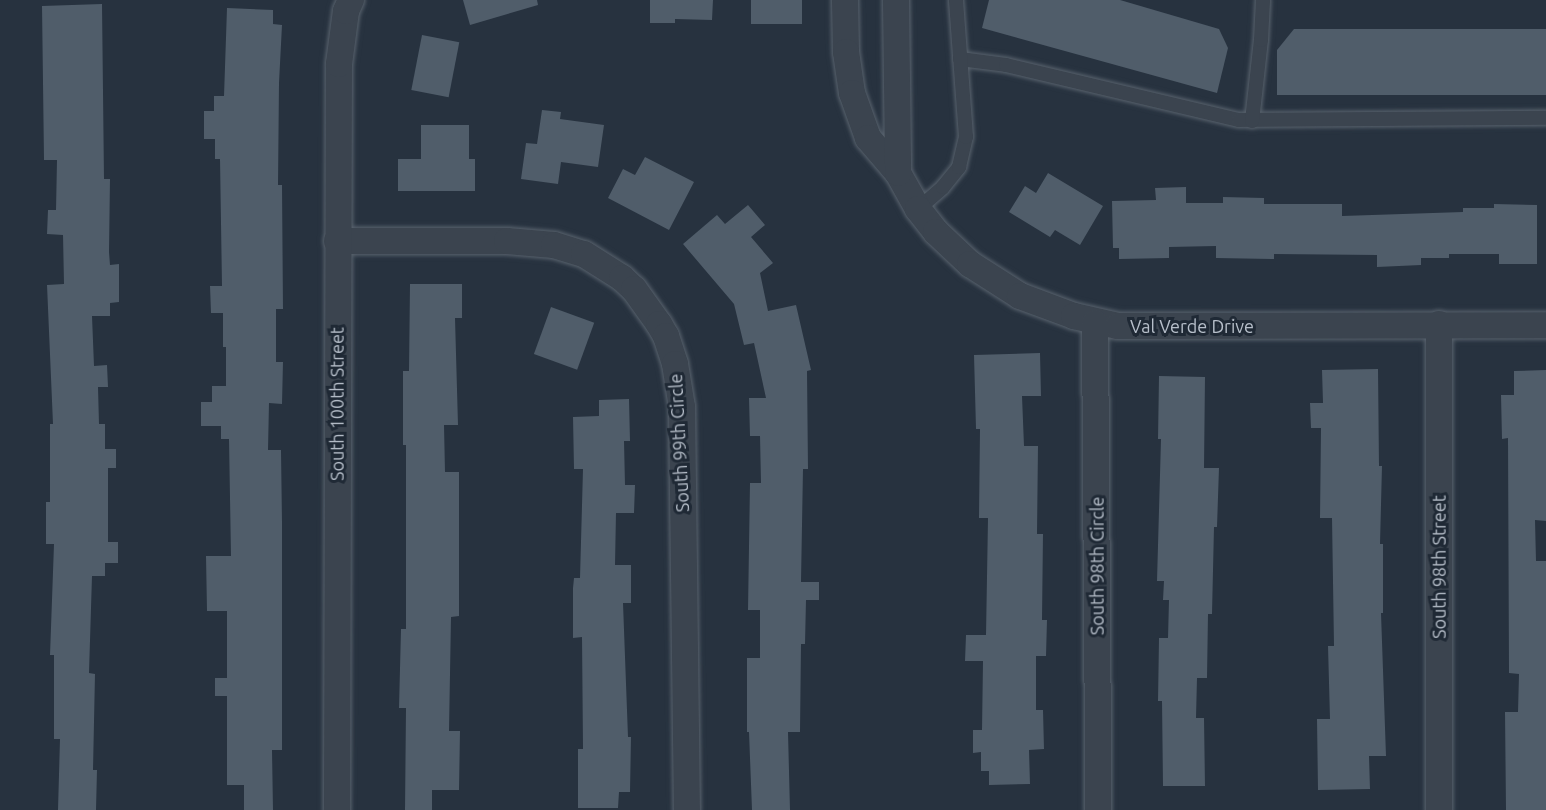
<!DOCTYPE html>
<html>
<head>
<meta charset="utf-8">
<style>
  body { margin:0 }
  #map { position:relative; width:1546px; height:810px; overflow:hidden; background:#27323f; font-family:Ubuntu,sans-serif }
  div>[style] { position:absolute }
  .building>* { inset:0; background:#505d6a; transform-origin:0 0 }
  .roads { filter:drop-shadow(0 0 2px #58626d) drop-shadow(0 0 2px #58626d) }
  .service>* { height:14px; margin:-7px; padding:0 7px; transform-origin:7px; border-radius:7px; background:#3b444f }
  .minor>* { height:26px; margin:-13px; padding:0 13px; transform-origin:13px; border-radius:13px; background:#3b444f }
  span { translate:-50% -50%; white-space:nowrap; text-align:center; line-height:1.15; -webkit-text-stroke:6px #1f2935; paint-order:stroke }
  .street-label { font-size:18px; color:#b7bfca }
</style>
</head>
<body>
<div id="map">
  <div class="building">
    <div style="clip-path:polygon(463px 0,537px 0,538px 5px,470px 25px)"></div>
    <div style="clip-path:polygon(650px 0,713px 0,712px 20px,675px 19px,675px 23px,650px 23px)"></div>
    <div style="left:751px;top:0;width:51px;height:24px"></div>
    <div style="clip-path:polygon(989px 0,1120px 0,1219px 29px,1228px 48px,1217px 93px,982px 28px)"></div>
    <div style="clip-path:polygon(102px 4px,104px 179px,110px 179px,109px 252px,110px 265px,119px 264px,119px 302px,110px 303px,110px 316px,92px 316px,94px 366px,107px 365px,108px 387px,98px 387px,99px 424px,105px 424px,105px 449px,116px 449px,116px 468px,108px 468px,108px 542px,118px 542px,118px 563px,105px 563px,105px 576px,92px 576px,89px 673px,95px 674px,93px 770px,97px 770px,96px 810px,58px 810px,60px 739px,54px 739px,54px 655px,50px 655px,54px 544px,46px 544px,46px 502px,50px 502px,50px 424px,53px 424px,47px 285px,64px 284px,63px 235px,47px 234px,48px 210px,56px 210px,57px 160px,44px 160px,42px 6px)"></div>
    <div style="clip-path:polygon(227px 8px,273px 10px,273px 24px,282px 25px,279px 83px,278px 185px,282px 185px,283px 309px,276px 309px,276px 362px,283px 362px,282px 404px,269px 403px,268px 450px,281px 450px,282px 522px,282px 750px,272px 750px,273px 810px,244px 810px,244px 785px,227px 785px,227px 696px,215px 696px,215px 678px,227px 678px,227px 611px,207px 611px,206px 556px,231px 556px,229px 439px,221px 439px,221px 426px,201px 426px,201px 402px,212px 402px,212px 386px,226px 386px,226px 347px,223px 347px,223px 313px,211px 313px,210px 286px,222px 286px,220px 159px,215px 159px,215px 139px,204px 139px,204px 111px,214px 111px,214px 96px,224px 96px)"></div>
    <div style="clip-path:polygon(1294px 29px,1546px 29px,1546px 95px,1277px 95px,1277px 50px)"></div>
    <div style="left:422px;top:35px;width:38px;height:56px;rotate:11deg"></div>
    <div style="clip-path:polygon(542px 110px,561px 112px,560px 119px,604px 125px,598px 167px,561px 162px,558px 184px,521px 179px,526px 143px,537px 144px)"></div>
    <div style="clip-path:polygon(421px 125px,469px 125px,469px 159px,475px 159px,475px 191px,398px 191px,398px 159px,421px 159px)"></div>
    <div style="clip-path:polygon(645px 157px,694px 182px,669px 230px,608px 198px,623px 169px,635px 175px)"></div>
    <div style="clip-path:polygon(1048px 173px,1103px 206px,1080px 245px,1055px 230px,1050px 237px,1009px 212px,1025px 186px,1036px 193px)"></div>
    <div style="clip-path:polygon(1186px 187px,1186px 203px,1223px 203px,1223px 197px,1264px 198px,1264px 204px,1342px 204px,1342px 216px,1463px 212px,1463px 208px,1494px 208px,1494px 204px,1537px 205px,1537px 264px,1499px 264px,1499px 254px,1449px 254px,1449px 258px,1421px 258px,1421px 265px,1377px 267px,1377px 255px,1274px 254px,1274px 259px,1216px 258px,1216px 246px,1169px 247px,1169px 258px,1119px 259px,1119px 248px,1113px 248px,1112px 201px,1156px 200px,1155px 188px)"></div>
    <div style="clip-path:polygon(748px 205px,765px 225px,751px 237px,773px 263px,760px 273px,768px 311px,796px 305px,811px 370px,807px 371px,808px 469px,803px 469px,801px 582px,819px 582px,819px 600px,806px 600px,805px 644px,801px 644px,800px 732px,788px 732px,790px 810px,752px 810px,749px 732px,747px 732px,747px 658px,760px 658px,760px 610px,748px 610px,750px 483px,761px 483px,760px 436px,750px 436px,749px 398px,766px 398px,754px 343px,744px 345px,734px 304px,683px 244px,717px 215px,725px 224px)"></div>
    <div style="clip-path:polygon(410px 284px,462px 284px,462px 318px,455px 318px,458px 425px,444px 425px,445px 472px,459px 472px,459px 616px,451px 617px,449px 731px,460px 731px,459px 790px,432px 790px,432px 810px,405px 810px,406px 708px,399px 708px,401px 629px,406px 629px,406px 445px,403px 445px,403px 371px,409px 371px)"></div>
    <div style="left:551px;top:307px;width:46px;height:50px;rotate:20deg"></div>
    <div style="clip-path:polygon(1040px 353px,1041px 396px,1022px 396px,1024px 446px,1038px 446px,1037px 534px,1043px 534px,1042px 620px,1047px 620px,1046px 656px,1036px 656px,1036px 710px,1043px 710px,1044px 749px,1029px 750px,1030px 784px,989px 785px,989px 771px,981px 771px,981px 752px,973px 753px,973px 730px,982px 730px,983px 661px,965px 661px,966px 635px,986px 635px,988px 518px,979px 518px,980px 429px,976px 429px,974px 355px)"></div>
    <div style="clip-path:polygon(1378px 369px,1379px 466px,1382px 466px,1380px 544px,1383px 544px,1383px 613px,1381px 613px,1386px 756px,1369px 756px,1370px 789px,1318px 790px,1317px 719px,1330px 719px,1328px 646px,1334px 646px,1332px 518px,1320px 518px,1321px 428px,1311px 428px,1310px 403px,1323px 403px,1322px 370px)"></div>
    <div style="clip-path:polygon(1546px 370px,1546px 521px,1535px 520px,1536px 561px,1546px 561px,1546px 810px,1506px 810px,1505px 712px,1518px 712px,1519px 674px,1509px 673px,1508px 438px,1502px 439px,1501px 395px,1514px 395px,1514px 371px)"></div>
    <div style="clip-path:polygon(1159px 376px,1205px 377px,1204px 468px,1219px 468px,1217px 527px,1214px 527px,1212px 614px,1208px 614px,1207px 678px,1197px 678px,1196px 718px,1204px 718px,1205px 786px,1163px 786px,1162px 701px,1158px 701px,1159px 638px,1168px 638px,1169px 600px,1163px 600px,1164px 581px,1157px 581px,1161px 439px,1158px 439px)"></div>
    <div style="clip-path:polygon(629px 399px,630px 441px,624px 441px,625px 485px,635px 485px,634px 513px,616px 513px,615px 565px,631px 565px,631px 603px,623px 603px,628px 737px,631px 737px,630px 792px,619px 792px,618px 808px,578px 808px,578px 749px,583px 749px,582px 637px,573px 638px,573px 588px,574px 578px,580px 578px,583px 469px,574px 469px,573px 417px,599px 416px,599px 400px)"></div>
  </div>
  <div class="roads">
    <div class="service">
      <div style="left:960px;top:59px;width:46px;rotate:7.4deg"></div>
      <div style="left:1006px;top:65px;width:239px;rotate:13.3deg"></div>
      <div style="left:1239px;top:120px;width:307px;rotate:-0.4deg"></div>
      <div style="left:1252px;top:121px;width:81px;rotate:-83.7deg"></div>
      <div style="left:1261px;top:40px;width:40px;rotate:-87.1deg"></div>
      <div style="left:918px;top:209px;width:33px;rotate:-41deg"></div>
      <div style="left:943px;top:187px;width:26px;rotate:-51deg"></div>
      <div style="left:959px;top:167px;width:31px;rotate:-77deg"></div>
      <div style="left:966px;top:137px;width:137px;rotate:-94.2deg"></div>
    </div>
    <div class="minor">
      <div style="left:845px;top:0;width:52px;rotate:88.9deg"></div>
      <div style="left:846px;top:52px;width:41px;rotate:81.7deg"></div>
      <div style="left:852px;top:93px;width:48px;rotate:70.4deg"></div>
      <div style="left:868px;top:138px;width:46px;rotate:49.4deg"></div>
      <div style="left:898px;top:173px;width:41px;rotate:60.9deg"></div>
      <div style="left:918px;top:209px;width:29px;rotate:52deg"></div>
      <div style="left:936px;top:232px;width:47px;rotate:43.3deg"></div>
      <div style="left:970px;top:264px;width:59px;rotate:32.6deg"></div>
      <div style="left:1020px;top:296px;width:58px;rotate:20.3deg"></div>
      <div style="left:1074px;top:316px;width:45px;rotate:12.8deg"></div>
      <div style="left:1118px;top:326px;width:428px;rotate:-0.1deg"></div>
      <div style="left:896px;top:0;width:173px;rotate:89.3deg"></div>
      <div style="left:337px;top:241px;width:170px"></div>
      <div style="left:507px;top:241px;width:47px;rotate:4.9deg"></div>
      <div style="left:554px;top:245px;width:31px;rotate:17deg"></div>
      <div style="left:584px;top:254px;width:45px;rotate:32.3deg"></div>
      <div style="left:622px;top:278px;width:16px;rotate:43deg"></div>
      <div style="left:634px;top:289px;width:43px;rotate:54.5deg"></div>
      <div style="left:659px;top:324px;width:14px;rotate:60deg"></div>
      <div style="left:666px;top:336px;width:29px;rotate:72deg"></div>
      <div style="left:675px;top:364px;width:44px;rotate:80.8deg"></div>
      <div style="left:682px;top:407px;width:403px;rotate:89.3deg"></div>
      <div style="left:1095px;top:323px;width:487px;rotate:89.6deg"></div>
      <div style="left:1439px;top:324px;width:486px;rotate:90deg"></div>
      <div style="left:337px;top:810px;width:746px;rotate:-89.85deg"></div>
      <div style="left:339px;top:64px;width:53px;rotate:-82.5deg"></div>
      <div style="left:346px;top:11px;width:12px;rotate:-66deg"></div>
    </div>
  </div>
  <div class="street-label">
    <span style="left:1192px;top:326px">Val Verde Drive</span>
    <span style="left:337px;top:404px;rotate:-90deg">South 100th Street</span>
    <span style="left:679px;top:443px;rotate:-93deg">South 99th Circle</span>
    <span style="left:1097px;top:566px;rotate:-90deg">South 98th Circle</span>
    <span style="left:1439px;top:567px;rotate:-90deg">South 98th Street</span>
  </div>
</div>
</body>
</html>
